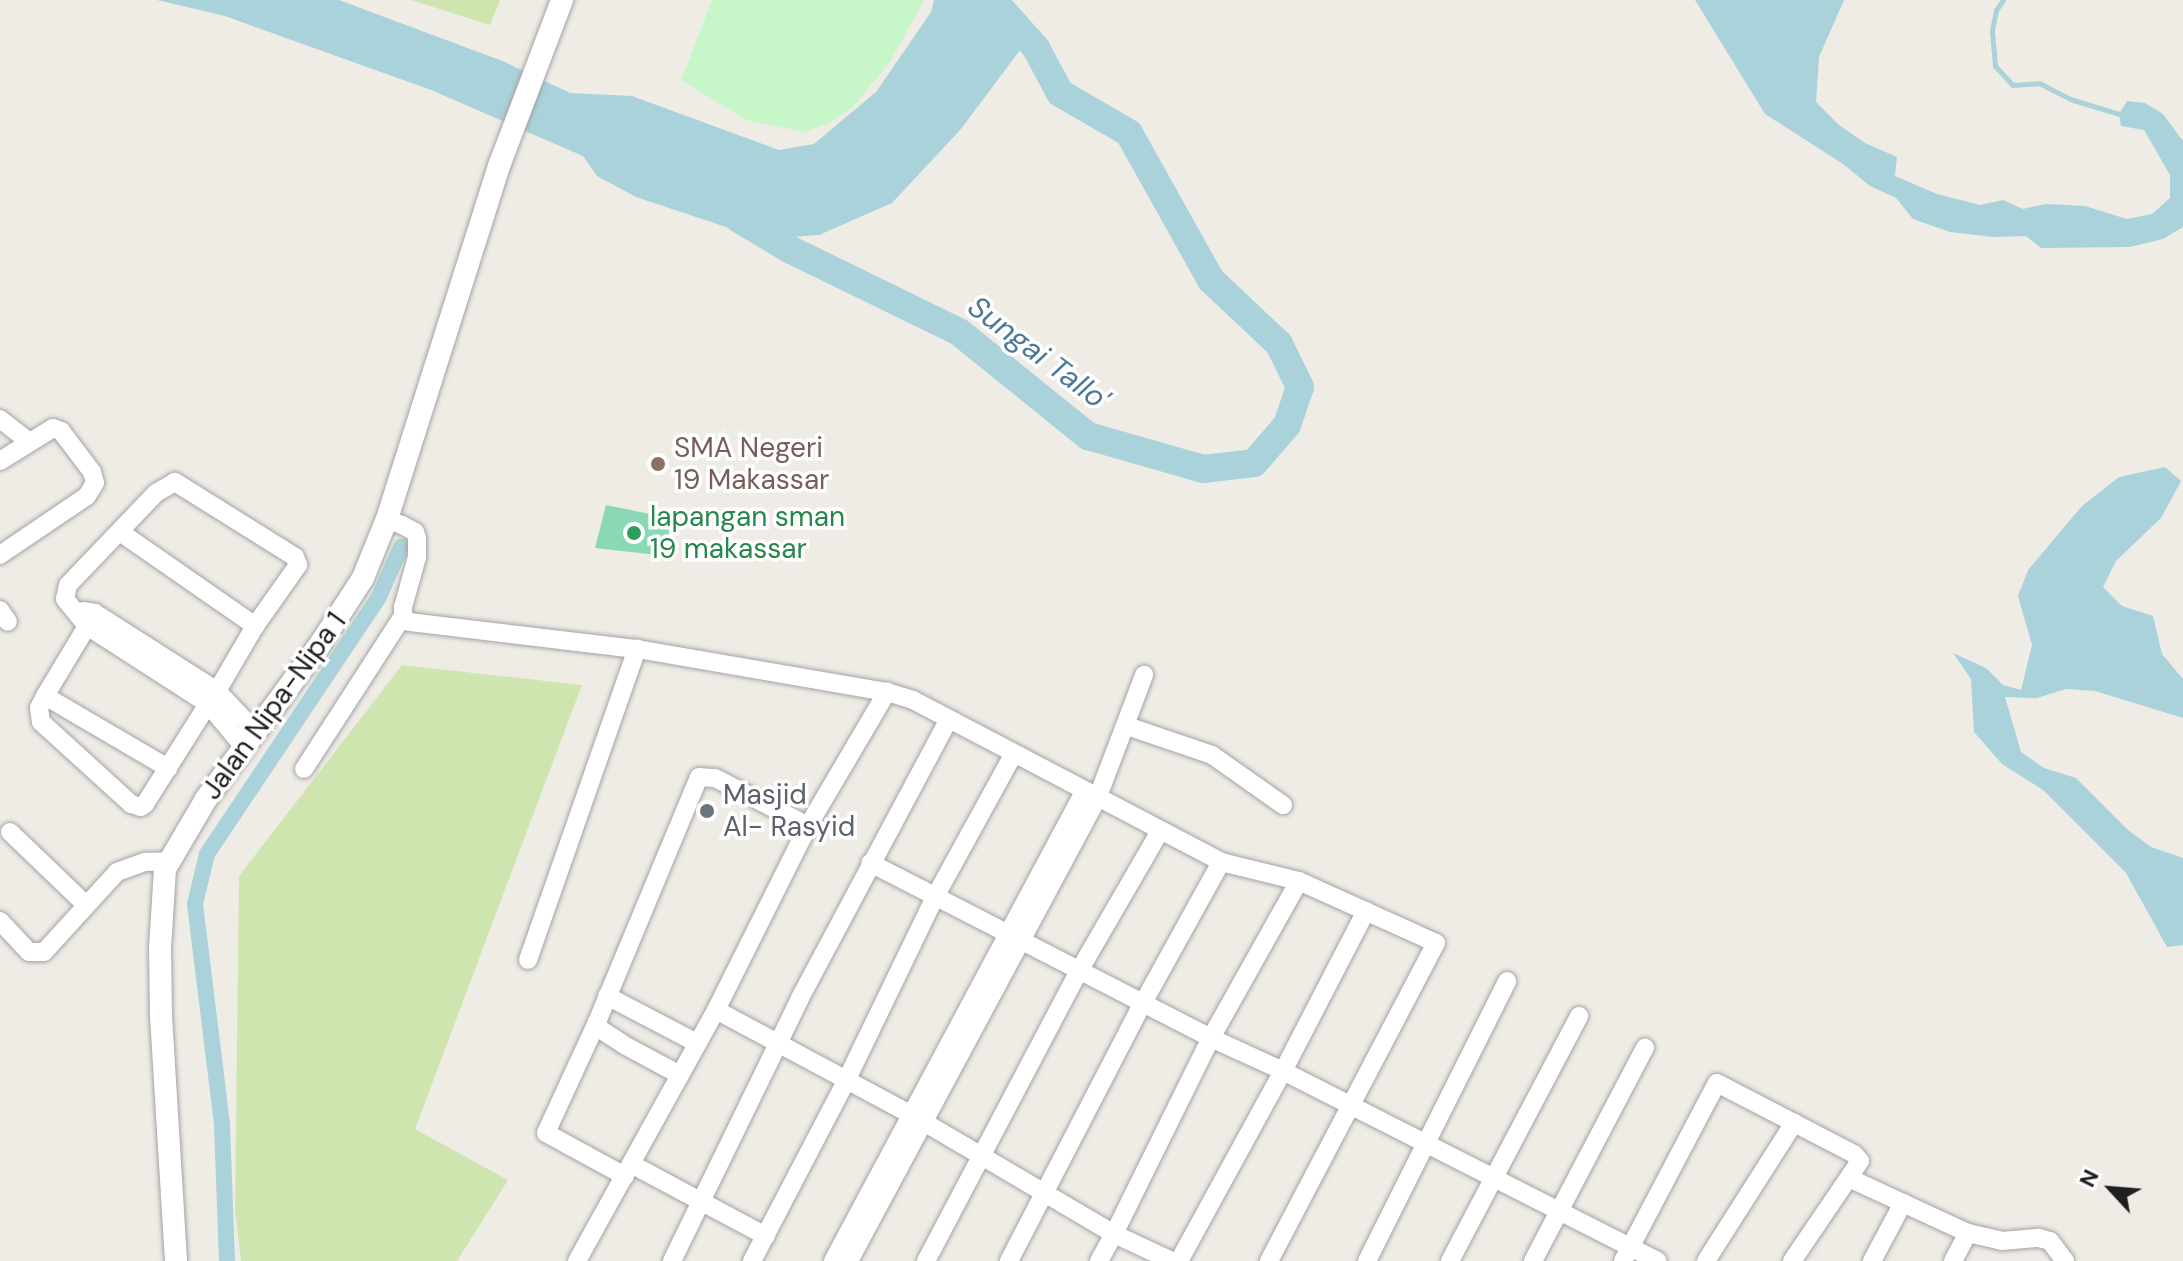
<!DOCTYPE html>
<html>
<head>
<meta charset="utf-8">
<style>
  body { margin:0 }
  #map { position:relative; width:2183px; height:1261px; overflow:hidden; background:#efece6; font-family:"DM Sans",sans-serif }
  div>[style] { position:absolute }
  .grass>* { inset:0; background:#cee5b0 }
  .park>* { inset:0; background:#c7f6c8 }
  .pitch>* { inset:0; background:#8ad8b5 }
  .water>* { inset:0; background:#aad2da }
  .stream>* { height:5px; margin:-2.5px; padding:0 2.5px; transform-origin:2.5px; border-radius:2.5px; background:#aad2da }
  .canal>* { height:16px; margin:-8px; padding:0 8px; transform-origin:8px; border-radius:8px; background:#aad2da }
  .river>* { height:28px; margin:-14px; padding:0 14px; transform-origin:14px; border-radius:14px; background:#aad2da }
  .roads { filter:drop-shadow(0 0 2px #a3a3a3) drop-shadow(0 0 2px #a3a3a3) }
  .minor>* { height:18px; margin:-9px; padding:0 9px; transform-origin:9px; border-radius:9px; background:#fff }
  .tertiary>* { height:22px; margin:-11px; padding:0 11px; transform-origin:11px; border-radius:11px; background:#fff }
  .dots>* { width:22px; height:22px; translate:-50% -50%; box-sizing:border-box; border:4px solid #fff; border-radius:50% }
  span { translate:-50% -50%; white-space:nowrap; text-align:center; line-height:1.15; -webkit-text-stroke:7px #fff; paint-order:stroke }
  .education-label { font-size:28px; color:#785e54 }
  .left { translate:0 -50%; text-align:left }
  .leisure-label { font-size:28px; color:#27864d }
  .street-label { font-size:28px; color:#1f1f1f }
  .worship-label { font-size:28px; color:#5b616d }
  .water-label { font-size:30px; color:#4c7899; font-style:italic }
  .north { position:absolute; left:2071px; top:1149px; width:80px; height:80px; -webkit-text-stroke:6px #fff; paint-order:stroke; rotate:296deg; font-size:22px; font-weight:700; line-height:32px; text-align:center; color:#1f1f1f }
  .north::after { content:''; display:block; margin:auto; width:28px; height:36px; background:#1f1f1f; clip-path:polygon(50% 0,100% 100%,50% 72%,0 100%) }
</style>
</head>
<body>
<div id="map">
  <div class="grass">
    <div style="clip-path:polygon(411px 0,500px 0,490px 25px)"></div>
    <div style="clip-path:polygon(402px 665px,582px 685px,415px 1129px,508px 1180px,457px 1261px,241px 1261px,235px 1210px,239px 876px)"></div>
  </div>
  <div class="park">
    <div style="clip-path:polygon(712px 0,924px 0,890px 62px,853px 107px,829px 123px,804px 132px,746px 120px,681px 80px)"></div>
  </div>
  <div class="pitch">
    <div style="clip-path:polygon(606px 505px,670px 518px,667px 556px,595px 548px)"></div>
  </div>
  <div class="water">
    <div style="clip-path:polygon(157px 0,339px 0,505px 62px,570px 93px,632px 96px,779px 150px,814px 144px,876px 92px,931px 12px,934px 0,1004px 0,1032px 34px,961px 129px,892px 203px,819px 235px,762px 239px,636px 197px,597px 176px,583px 156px,431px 90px,225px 16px)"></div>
    <div style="clip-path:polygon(1695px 0,1844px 0,1819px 57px,1816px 102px,1839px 125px,1865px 143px,1897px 157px,1895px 176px,1937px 194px,1980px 205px,2003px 200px,2023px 209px,2046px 204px,2085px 206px,2127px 219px,2152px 214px,2170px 198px,2170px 175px,2144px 130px,2121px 126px,2119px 114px,2127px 101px,2145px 103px,2163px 114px,2183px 141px,2183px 227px,2163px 239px,2130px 247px,2041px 248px,2026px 236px,1993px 237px,1950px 232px,1913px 219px,1896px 198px,1870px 186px,1843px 164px,1765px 114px)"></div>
    <div style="clip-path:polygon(2165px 467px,2181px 481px,2161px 518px,2116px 561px,2103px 587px,2122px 606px,2153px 616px,2162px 654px,2183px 679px,2183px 718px,2095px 691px,2066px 689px,2037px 698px,2005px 697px,2021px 752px,2044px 768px,2076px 778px,2128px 830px,2151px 847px,2183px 858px,2183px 945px,2167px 947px,2126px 873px,2043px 790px,2002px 764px,1974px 732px,1971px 679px,1953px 653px,1986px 668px,2003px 685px,2021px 690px,2032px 645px,2018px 596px,2028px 570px,2082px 506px,2119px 477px)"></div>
  </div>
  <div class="stream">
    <div style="left:2003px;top:0;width:12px;rotate:125deg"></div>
    <div style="left:1996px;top:10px;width:21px;rotate:101deg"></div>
    <div style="left:1992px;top:31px;width:35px;rotate:85deg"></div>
    <div style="left:1995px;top:66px;width:26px;rotate:47deg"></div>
    <div style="left:2013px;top:85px;width:26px;rotate:-4deg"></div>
    <div style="left:2039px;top:83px;width:35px;rotate:27deg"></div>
    <div style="left:2070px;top:99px;width:51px;rotate:17deg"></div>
  </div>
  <div class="canal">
    <div style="left:227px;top:1261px;width:137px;rotate:-92.1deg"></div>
    <div style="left:222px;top:1124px;width:222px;rotate:-97deg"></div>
    <div style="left:195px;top:904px;width:51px;rotate:-76.5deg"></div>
    <div style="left:207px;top:854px;width:309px;rotate:-56.2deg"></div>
    <div style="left:379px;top:597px;width:55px;rotate:-66.3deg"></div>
  </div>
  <div class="river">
    <div style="left:739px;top:219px;width:61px;rotate:30.8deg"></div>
    <div style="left:791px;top:250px;width:187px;rotate:26deg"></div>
    <div style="left:959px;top:332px;width:166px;rotate:38.9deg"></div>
    <div style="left:1088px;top:436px;width:120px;rotate:16deg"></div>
    <div style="left:1203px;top:469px;width:51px;rotate:-6.7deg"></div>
    <div style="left:1254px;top:463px;width:50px;rotate:-49deg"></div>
    <div style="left:1287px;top:425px;width:40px;rotate:-71.1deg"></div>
    <div style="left:1300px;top:387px;width:48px;rotate:-116deg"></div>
    <div style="left:1279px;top:344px;width:93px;rotate:-136.7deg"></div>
    <div style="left:1211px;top:280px;width:168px;rotate:-119.2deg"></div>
    <div style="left:1129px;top:133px;width:80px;rotate:-149.9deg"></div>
    <div style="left:1060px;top:93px;width:51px;rotate:-118.1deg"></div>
    <div style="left:1036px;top:48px;width:64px;rotate:-131.9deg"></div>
  </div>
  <div class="roads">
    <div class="minor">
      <div style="left:0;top:419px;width:37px;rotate:38deg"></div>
      <div style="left:0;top:461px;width:62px;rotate:-31.9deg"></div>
      <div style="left:53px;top:428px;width:9px;rotate:21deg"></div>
      <div style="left:61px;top:431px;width:51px;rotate:52.9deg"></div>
      <div style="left:92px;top:472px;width:11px;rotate:75deg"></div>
      <div style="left:95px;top:483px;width:15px;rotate:122deg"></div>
      <div style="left:87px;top:496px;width:105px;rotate:145.9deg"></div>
      <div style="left:387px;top:519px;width:16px;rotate:22deg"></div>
      <div style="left:402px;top:525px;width:15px;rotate:28deg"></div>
      <div style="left:415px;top:532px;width:6px;rotate:72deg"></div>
      <div style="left:417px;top:538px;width:19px;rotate:90deg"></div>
      <div style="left:417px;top:557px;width:52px;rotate:105.6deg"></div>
      <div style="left:403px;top:607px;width:9px;rotate:90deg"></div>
      <div style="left:403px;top:616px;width:8px;rotate:45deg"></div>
      <div style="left:409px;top:622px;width:230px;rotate:6.8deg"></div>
      <div style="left:637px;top:649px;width:254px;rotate:9.8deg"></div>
      <div style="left:887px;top:692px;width:27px;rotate:17deg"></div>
      <div style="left:913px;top:700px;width:348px;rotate:27.7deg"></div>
      <div style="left:1221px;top:862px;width:80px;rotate:13.7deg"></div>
      <div style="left:1299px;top:881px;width:180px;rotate:119.3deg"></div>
      <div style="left:1211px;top:1038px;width:383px;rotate:-152.8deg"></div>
      <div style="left:120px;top:532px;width:165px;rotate:34.8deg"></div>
      <div style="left:0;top:610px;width:14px;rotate:56deg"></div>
      <div style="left:83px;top:611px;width:12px;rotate:9deg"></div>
      <div style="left:95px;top:613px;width:145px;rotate:32.6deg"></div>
      <div style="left:217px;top:691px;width:55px;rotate:46.5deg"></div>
      <div style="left:95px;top:613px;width:97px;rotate:121.1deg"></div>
      <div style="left:45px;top:696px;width:143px;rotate:30.3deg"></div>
      <div style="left:45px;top:696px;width:13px;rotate:117deg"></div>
      <div style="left:39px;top:708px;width:14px;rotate:82deg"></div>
      <div style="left:41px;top:722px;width:122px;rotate:42.3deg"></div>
      <div style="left:131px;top:804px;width:10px;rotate:17deg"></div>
      <div style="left:141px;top:807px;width:5px;rotate:-37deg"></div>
      <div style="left:145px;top:804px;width:118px;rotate:-57.8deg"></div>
      <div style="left:208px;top:704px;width:16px;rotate:-55deg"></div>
      <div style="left:217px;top:691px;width:75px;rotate:-59.7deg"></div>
      <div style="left:255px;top:626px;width:75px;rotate:-54.8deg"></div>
      <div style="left:298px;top:565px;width:9px;rotate:-111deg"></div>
      <div style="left:295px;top:557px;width:142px;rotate:-148deg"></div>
      <div style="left:175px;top:482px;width:22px;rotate:150deg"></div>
      <div style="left:156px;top:493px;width:127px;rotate:133.7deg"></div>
      <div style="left:68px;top:585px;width:14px;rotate:102deg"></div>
      <div style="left:65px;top:599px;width:35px;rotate:51deg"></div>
      <div style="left:87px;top:626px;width:144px;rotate:32.8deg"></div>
      <div style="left:208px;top:704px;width:55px;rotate:50.2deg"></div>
      <div style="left:1127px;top:726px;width:90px;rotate:18.8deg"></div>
      <div style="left:1212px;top:755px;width:87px;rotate:35.2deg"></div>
      <div style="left:304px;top:769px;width:182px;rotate:-57.1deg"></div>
      <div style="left:10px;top:832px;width:105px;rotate:43.8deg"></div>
      <div style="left:1366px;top:911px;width:180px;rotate:117.4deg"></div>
      <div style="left:1283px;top:1071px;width:420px;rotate:26.9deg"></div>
      <div style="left:0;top:921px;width:42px;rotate:46.9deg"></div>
      <div style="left:29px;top:952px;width:15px"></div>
      <div style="left:44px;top:952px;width:108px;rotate:-47.6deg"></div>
      <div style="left:117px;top:872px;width:30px;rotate:-20deg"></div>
      <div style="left:145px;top:862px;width:23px;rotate:-2deg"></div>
      <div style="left:528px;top:960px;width:330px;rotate:-70.7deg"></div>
      <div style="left:607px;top:996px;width:102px;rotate:27.6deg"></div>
      <div style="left:716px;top:1010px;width:222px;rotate:28.2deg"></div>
      <div style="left:912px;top:1115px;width:234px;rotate:30.5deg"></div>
      <div style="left:1114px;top:1234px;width:219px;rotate:-63.7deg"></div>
      <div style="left:1211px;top:1038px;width:79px;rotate:24.6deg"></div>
      <div style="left:1283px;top:1071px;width:217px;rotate:118.7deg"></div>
      <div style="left:597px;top:1022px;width:122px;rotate:114.7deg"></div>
      <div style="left:546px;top:1133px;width:90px;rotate:28.6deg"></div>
      <div style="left:680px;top:1075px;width:61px;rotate:-151.8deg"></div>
      <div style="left:626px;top:1046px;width:31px;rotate:-147deg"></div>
      <div style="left:600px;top:1029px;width:8px;rotate:-113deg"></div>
      <div style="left:597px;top:1022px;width:265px;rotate:-67.4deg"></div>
      <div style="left:699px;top:777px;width:16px;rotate:4deg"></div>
      <div style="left:715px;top:778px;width:105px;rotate:27.3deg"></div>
      <div style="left:631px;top:1164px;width:153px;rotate:28.1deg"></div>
      <div style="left:1851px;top:1179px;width:129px;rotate:24.8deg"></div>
      <div style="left:1968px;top:1233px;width:35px;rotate:13deg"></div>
      <div style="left:2002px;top:1241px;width:37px;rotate:-5deg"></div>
      <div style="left:2039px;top:1238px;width:11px;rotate:15deg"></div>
      <div style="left:2050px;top:1241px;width:25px;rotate:53deg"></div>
      <div style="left:577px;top:1261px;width:287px;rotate:-61deg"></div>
      <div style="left:716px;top:1010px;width:206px;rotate:-63.4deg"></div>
      <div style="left:808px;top:826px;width:156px;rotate:-59.5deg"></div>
      <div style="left:672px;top:1261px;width:292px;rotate:-64deg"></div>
      <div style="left:800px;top:998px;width:316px;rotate:-61.9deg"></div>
      <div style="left:752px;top:1261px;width:205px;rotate:-62.4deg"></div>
      <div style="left:847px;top:1079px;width:202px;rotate:-64.2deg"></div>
      <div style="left:935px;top:897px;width:162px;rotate:-61.2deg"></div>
      <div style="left:833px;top:1261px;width:532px;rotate:-61.85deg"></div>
      <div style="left:849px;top:1261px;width:524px;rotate:-61.77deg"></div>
      <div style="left:1097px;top:799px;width:133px;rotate:-69.2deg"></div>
      <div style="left:926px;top:1261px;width:328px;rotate:-62.2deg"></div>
      <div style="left:1079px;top:971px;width:160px;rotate:-59.9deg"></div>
      <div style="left:1009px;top:1261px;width:291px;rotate:-62.6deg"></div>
      <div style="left:1143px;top:1003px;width:161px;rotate:-61deg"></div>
      <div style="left:1099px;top:1261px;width:31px;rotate:-61deg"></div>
      <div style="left:1114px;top:1234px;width:64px;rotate:25deg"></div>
      <div style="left:1269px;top:1261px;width:359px;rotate:-62.3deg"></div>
      <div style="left:1436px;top:943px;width:150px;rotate:-155.7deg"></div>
      <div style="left:1367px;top:1261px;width:313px;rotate:-63.4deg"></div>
      <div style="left:1450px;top:1261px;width:277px;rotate:-62.2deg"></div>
      <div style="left:1533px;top:1261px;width:241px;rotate:-62.3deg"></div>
      <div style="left:1623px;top:1261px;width:201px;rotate:-62.2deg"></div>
      <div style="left:1717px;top:1083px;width:154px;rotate:27.4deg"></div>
      <div style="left:1854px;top:1154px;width:9px;rotate:49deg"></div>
      <div style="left:1860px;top:1161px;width:121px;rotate:124.2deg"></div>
      <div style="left:1706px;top:1261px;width:164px;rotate:-57.5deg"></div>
      <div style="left:1872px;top:1261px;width:66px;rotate:-61.9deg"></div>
      <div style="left:1953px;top:1261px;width:32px;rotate:-62deg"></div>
    </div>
    <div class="tertiary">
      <div style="left:176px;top:1261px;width:243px;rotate:-93.5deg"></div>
      <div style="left:161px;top:1018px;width:70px;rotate:-90.8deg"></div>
      <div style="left:160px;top:948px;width:79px;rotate:-86.4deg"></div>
      <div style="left:165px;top:869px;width:81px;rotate:-59.6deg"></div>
      <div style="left:206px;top:799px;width:190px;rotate:-53.6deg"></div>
      <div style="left:319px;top:646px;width:81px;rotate:-57.1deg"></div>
      <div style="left:363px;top:578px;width:64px;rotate:-67.9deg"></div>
      <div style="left:387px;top:519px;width:370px;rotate:-72.4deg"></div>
      <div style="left:499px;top:166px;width:178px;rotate:-69.2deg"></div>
    </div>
  </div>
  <div class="dots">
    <div style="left:658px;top:464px;background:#8d6e63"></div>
    <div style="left:634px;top:533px;background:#2e9e5b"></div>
    <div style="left:707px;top:811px;background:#6b7280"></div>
  </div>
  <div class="education-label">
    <span class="left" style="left:674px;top:464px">SMA Negeri<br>19 Makassar</span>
  </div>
  <div class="leisure-label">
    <span class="left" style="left:650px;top:533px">lapangan sman<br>19 makassar</span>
  </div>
  <div class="street-label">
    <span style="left:274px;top:706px;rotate:-54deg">Jalan Nipa-Nipa 1</span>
  </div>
  <div class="worship-label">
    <span class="left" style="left:723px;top:811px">Masjid<br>Al- Rasyid</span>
  </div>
  <div class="water-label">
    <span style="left:1038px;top:353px;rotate:37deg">Sungai Tallo'</span>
  </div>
  <div class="north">N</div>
</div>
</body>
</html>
